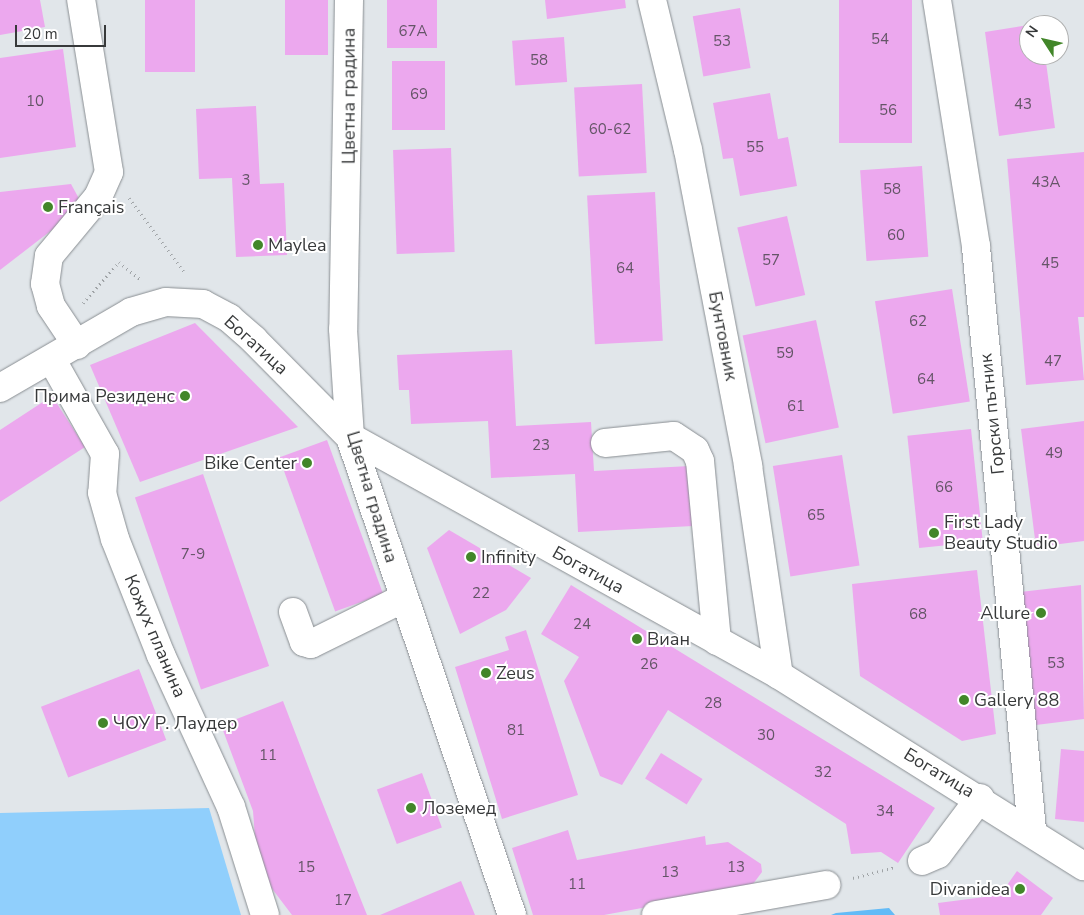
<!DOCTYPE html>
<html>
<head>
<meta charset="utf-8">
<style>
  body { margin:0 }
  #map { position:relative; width:1084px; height:915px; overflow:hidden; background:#e1e6ea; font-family:"Nunito Sans",sans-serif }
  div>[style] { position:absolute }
  .green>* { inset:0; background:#90cffc }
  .forest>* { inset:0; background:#63bbf7 }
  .building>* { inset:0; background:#eca8ee; transform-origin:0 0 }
  .path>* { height:3px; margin-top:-1.5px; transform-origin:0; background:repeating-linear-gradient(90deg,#9fa3a6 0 1px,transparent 0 5px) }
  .roads { filter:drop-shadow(0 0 1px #898e92) drop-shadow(0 0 1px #898e92) }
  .minor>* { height:28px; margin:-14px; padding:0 14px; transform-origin:14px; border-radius:14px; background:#fff }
  .dots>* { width:14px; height:14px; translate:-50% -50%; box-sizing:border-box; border:2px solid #fff; border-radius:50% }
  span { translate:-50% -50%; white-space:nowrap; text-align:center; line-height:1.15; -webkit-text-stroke:4px #fff; paint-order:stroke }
  .number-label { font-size:15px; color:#645567 }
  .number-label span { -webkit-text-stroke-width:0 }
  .street-label { font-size:18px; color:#37393a }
  .poi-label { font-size:18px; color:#37393a }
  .left { translate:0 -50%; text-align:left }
  .right { translate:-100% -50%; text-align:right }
  .north { position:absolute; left:1019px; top:15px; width:50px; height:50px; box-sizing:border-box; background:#fff; border:1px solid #afb0b0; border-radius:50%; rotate:305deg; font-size:14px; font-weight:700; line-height:20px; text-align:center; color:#37393a }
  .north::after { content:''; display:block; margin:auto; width:18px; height:22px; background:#428629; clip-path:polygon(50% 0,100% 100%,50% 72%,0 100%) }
  .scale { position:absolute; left:15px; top:25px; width:91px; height:22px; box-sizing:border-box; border:2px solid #37393a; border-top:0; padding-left:6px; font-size:15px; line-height:18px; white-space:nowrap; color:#37393a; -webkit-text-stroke:4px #fff; paint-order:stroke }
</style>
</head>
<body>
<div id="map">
  <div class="green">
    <div style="clip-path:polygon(209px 808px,241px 915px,0 915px,0 813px)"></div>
  </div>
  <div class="forest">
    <div style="clip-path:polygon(889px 908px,895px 915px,831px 915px,836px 913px)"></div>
  </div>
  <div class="building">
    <div style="clip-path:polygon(0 0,40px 0,45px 27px,0 35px)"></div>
    <div style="left:145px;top:0;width:50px;height:72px"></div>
    <div style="left:285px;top:0;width:43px;height:55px"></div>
    <div style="left:387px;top:0;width:50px;height:48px"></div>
    <div style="clip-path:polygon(545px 0,625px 0,626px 8px,547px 19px)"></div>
    <div style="left:839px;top:0;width:73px;height:143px"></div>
    <div style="left:740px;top:8px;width:61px;height:48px;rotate:80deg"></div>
    <div style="clip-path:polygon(1029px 25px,1029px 55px,1045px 55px,1055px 128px,999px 136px,985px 32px)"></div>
    <div style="left:564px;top:37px;width:45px;height:52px;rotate:86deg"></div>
    <div style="clip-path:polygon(63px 49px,76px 147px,0 158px,0 58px)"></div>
    <div style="left:392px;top:61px;width:53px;height:69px"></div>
    <div style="left:642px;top:84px;width:89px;height:68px;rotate:87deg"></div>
    <div style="clip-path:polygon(770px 93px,778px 139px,788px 137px,797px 186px,740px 196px,733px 158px,723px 159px,713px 103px)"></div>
    <div style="clip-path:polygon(256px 106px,260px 184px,284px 183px,287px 255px,236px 257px,232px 178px,199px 179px,196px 109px)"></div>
    <div style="left:451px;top:148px;width:104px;height:58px;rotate:88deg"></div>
    <div style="clip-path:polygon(1084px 152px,1084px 317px,1078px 317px,1084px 380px,1026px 385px,1007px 159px)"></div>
    <div style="left:922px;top:166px;width:91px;height:62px;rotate:86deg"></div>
    <div style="clip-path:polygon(71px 184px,83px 206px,0 270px,0 192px)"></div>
    <div style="left:655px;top:192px;width:149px;height:68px;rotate:87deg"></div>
    <div style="left:787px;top:216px;width:81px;height:51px;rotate:77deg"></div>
    <div style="left:952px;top:289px;width:114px;height:78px;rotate:81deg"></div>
    <div style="left:816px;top:320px;width:110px;height:75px;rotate:78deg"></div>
    <div style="clip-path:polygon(195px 323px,298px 427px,140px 482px,90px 365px)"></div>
    <div style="clip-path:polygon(512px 350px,516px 426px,591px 422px,594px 471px,690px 466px,693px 526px,578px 532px,575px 474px,491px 478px,488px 421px,411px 424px,409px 390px,399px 390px,397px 355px)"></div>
    <div style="clip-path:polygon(52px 396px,85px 447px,0 502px,0 430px)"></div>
    <div style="clip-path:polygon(1084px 421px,1084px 541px,1036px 547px,1021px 429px)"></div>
    <div style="left:971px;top:429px;width:113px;height:64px;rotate:84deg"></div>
    <div style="left:327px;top:440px;width:164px;height:51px;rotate:70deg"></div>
    <div style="left:842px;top:455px;width:112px;height:70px;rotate:81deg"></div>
    <div style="left:203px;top:474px;width:203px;height:72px;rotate:71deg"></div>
    <div style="clip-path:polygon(449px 530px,531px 578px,506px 610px,460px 634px,427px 548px)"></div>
    <div style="clip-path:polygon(977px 570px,996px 734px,962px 741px,860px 676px,852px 584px)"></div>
    <div style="clip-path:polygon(571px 585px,935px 808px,898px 863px,881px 852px,851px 854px,846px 824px,668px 710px,622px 785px,600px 776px,564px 681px,579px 657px,541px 634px)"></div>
    <div style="clip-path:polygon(1081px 585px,1084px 719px,1036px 725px,1020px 592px)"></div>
    <div style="clip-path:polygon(526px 630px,578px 795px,502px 819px,455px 667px,509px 650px,505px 637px)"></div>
    <div style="left:139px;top:669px;width:76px;height:105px;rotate:69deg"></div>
    <div style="clip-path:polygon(283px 701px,316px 787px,367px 915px,292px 915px,270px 886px,256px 850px,253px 811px,221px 725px)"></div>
    <div style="clip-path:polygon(1061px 749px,1084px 751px,1084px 822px,1055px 819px)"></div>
    <div style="left:661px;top:753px;width:49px;height:30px;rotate:32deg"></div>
    <div style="left:422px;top:773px;width:58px;height:48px;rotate:70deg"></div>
    <div style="clip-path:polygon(568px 830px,577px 860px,705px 836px,706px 845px,728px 842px,761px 864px,762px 872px,750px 888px,604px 915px,533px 915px,512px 848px)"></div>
    <div style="clip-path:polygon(1017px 871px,1053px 898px,1041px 915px,940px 915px,938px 903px,1000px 895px)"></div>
    <div style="clip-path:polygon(461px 881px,475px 915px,380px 915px)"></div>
  </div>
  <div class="path">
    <div style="left:129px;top:198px;width:94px;rotate:53.3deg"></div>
    <div style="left:83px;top:303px;width:55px;rotate:-48.7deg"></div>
    <div style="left:119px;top:262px;width:27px;rotate:39deg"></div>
    <div style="left:853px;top:878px;width:43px;rotate:-14.7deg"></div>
  </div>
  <div class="roads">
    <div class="minor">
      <div style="left:349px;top:0;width:329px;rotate:91deg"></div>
      <div style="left:343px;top:329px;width:108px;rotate:86.3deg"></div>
      <div style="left:350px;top:437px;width:505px;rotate:71.28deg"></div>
      <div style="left:652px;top:0;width:154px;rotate:76.5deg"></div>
      <div style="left:688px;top:150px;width:322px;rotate:79.2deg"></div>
      <div style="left:748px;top:466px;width:211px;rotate:81.6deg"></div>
      <div style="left:937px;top:0;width:250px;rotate:81deg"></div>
      <div style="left:976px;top:247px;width:586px;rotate:84.51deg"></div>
      <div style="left:77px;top:345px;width:47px;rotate:-123.7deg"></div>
      <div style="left:51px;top:306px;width:23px;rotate:-105deg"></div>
      <div style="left:45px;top:284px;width:28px;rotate:-82deg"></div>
      <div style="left:49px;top:256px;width:77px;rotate:-50.3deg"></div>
      <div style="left:98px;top:197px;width:27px;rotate:-66deg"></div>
      <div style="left:109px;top:172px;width:174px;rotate:-99.2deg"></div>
      <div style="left:52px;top:360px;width:108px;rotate:60.6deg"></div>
      <div style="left:105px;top:454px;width:39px;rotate:94deg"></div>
      <div style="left:102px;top:493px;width:48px;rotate:74.2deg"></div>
      <div style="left:115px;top:539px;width:125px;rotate:68.4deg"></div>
      <div style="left:161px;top:655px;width:167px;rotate:65.3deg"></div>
      <div style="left:231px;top:807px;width:113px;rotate:72.5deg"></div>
      <div style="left:0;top:388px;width:151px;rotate:-30.1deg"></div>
      <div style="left:131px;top:312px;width:36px;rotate:-16deg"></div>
      <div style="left:166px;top:302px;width:37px;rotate:3deg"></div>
      <div style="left:203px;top:304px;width:30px;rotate:28deg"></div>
      <div style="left:229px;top:318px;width:33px;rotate:41deg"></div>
      <div style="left:254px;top:340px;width:136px;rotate:45.3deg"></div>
      <div style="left:350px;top:437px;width:491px;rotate:29deg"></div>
      <div style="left:779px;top:675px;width:360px;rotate:32.1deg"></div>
      <div style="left:605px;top:443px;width:69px;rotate:-5.8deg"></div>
      <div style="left:674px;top:436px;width:25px;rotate:34deg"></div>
      <div style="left:695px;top:450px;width:12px;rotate:66deg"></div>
      <div style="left:700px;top:461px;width:181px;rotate:84.6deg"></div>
      <div style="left:293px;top:612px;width:32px;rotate:70deg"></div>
      <div style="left:304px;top:642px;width:7px;rotate:16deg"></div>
      <div style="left:311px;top:644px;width:104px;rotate:-26.3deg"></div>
      <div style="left:922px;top:861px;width:17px;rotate:-24deg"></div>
      <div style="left:938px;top:854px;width:70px;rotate:-53.1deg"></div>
      <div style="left:656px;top:915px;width:173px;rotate:-10deg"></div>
    </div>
  </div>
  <div class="dots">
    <div style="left:48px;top:207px;background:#428629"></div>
    <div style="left:258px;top:245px;background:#428629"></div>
    <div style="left:185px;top:396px;background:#428629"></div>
    <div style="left:307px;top:463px;background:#428629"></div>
    <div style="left:934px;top:533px;background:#428629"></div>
    <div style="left:471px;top:557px;background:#428629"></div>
    <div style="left:1041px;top:613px;background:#428629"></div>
    <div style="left:637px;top:639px;background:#428629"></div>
    <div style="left:486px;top:673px;background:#428629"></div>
    <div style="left:964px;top:700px;background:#428629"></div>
    <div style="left:103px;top:723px;background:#428629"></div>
    <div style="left:411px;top:808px;background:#428629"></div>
    <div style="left:1020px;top:889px;background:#428629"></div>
  </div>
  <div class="number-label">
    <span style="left:413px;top:32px">67А</span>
    <span style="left:880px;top:40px">54</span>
    <span style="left:722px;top:42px">53</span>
    <span style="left:539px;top:61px">58</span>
    <span style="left:419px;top:95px">69</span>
    <span style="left:35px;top:102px">10</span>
    <span style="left:1023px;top:105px">43</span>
    <span style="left:888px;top:111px">56</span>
    <span style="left:610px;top:130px">60-62</span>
    <span style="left:755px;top:148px">55</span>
    <span style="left:246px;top:181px">3</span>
    <span style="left:1046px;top:183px">43A</span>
    <span style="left:892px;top:190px">58</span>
    <span style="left:896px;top:236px">60</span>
    <span style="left:771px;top:261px">57</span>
    <span style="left:1050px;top:264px">45</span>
    <span style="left:625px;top:269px">64</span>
    <span style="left:918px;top:322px">62</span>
    <span style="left:785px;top:354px">59</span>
    <span style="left:1053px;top:362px">47</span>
    <span style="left:926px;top:380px">64</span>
    <span style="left:796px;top:407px">61</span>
    <span style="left:541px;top:446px">23</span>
    <span style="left:1054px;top:454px">49</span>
    <span style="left:944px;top:488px">66</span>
    <span style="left:816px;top:516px">65</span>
    <span style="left:193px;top:555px">7-9</span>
    <span style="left:481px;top:594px">22</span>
    <span style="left:918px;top:615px">68</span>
    <span style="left:582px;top:625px">24</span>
    <span style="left:1056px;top:664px">53</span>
    <span style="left:649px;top:665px">26</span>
    <span style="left:713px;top:704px">28</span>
    <span style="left:516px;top:731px">81</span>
    <span style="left:766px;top:736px">30</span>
    <span style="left:268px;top:756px">11</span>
    <span style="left:823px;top:773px">32</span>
    <span style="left:885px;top:812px">34</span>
    <span style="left:306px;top:868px">15</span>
    <span style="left:736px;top:868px">13</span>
    <span style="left:670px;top:873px">13</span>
    <span style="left:577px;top:885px">11</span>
    <span style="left:343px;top:901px">17</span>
  </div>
  <div class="street-label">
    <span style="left:349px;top:96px;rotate:-90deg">Цветна градина</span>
    <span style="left:723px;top:336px;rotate:79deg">Бунтовник</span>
    <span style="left:256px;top:345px;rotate:42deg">Богатица</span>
    <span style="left:992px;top:414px;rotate:-96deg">Горски пътник</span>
    <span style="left:372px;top:497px;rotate:73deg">Цветна градина</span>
    <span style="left:588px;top:570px;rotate:29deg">Богатица</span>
    <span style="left:155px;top:636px;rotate:67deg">Кожух планина</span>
    <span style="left:939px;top:773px;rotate:31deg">Богатица</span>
  </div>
  <div class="poi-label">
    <span class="left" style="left:58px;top:207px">Français</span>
    <span class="left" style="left:268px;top:245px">Maylea</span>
    <span class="right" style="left:175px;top:396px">Прима Резиденс</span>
    <span class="right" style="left:297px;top:463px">Bike Center</span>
    <span class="left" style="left:944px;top:533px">First Lady<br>Beauty Studio</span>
    <span class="left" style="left:481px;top:557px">Infinity</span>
    <span class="right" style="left:1030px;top:613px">Allure</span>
    <span class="left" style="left:647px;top:639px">Виан</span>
    <span class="left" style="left:496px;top:673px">Zeus</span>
    <span class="left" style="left:974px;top:700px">Gallery 88</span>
    <span class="left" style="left:113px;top:723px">ЧОУ Р. Лаудер</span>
    <span class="left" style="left:422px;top:808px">Лоземед</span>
    <span class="right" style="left:1010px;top:889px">Divanidea</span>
  </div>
  <div class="north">N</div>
  <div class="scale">20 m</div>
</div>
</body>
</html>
